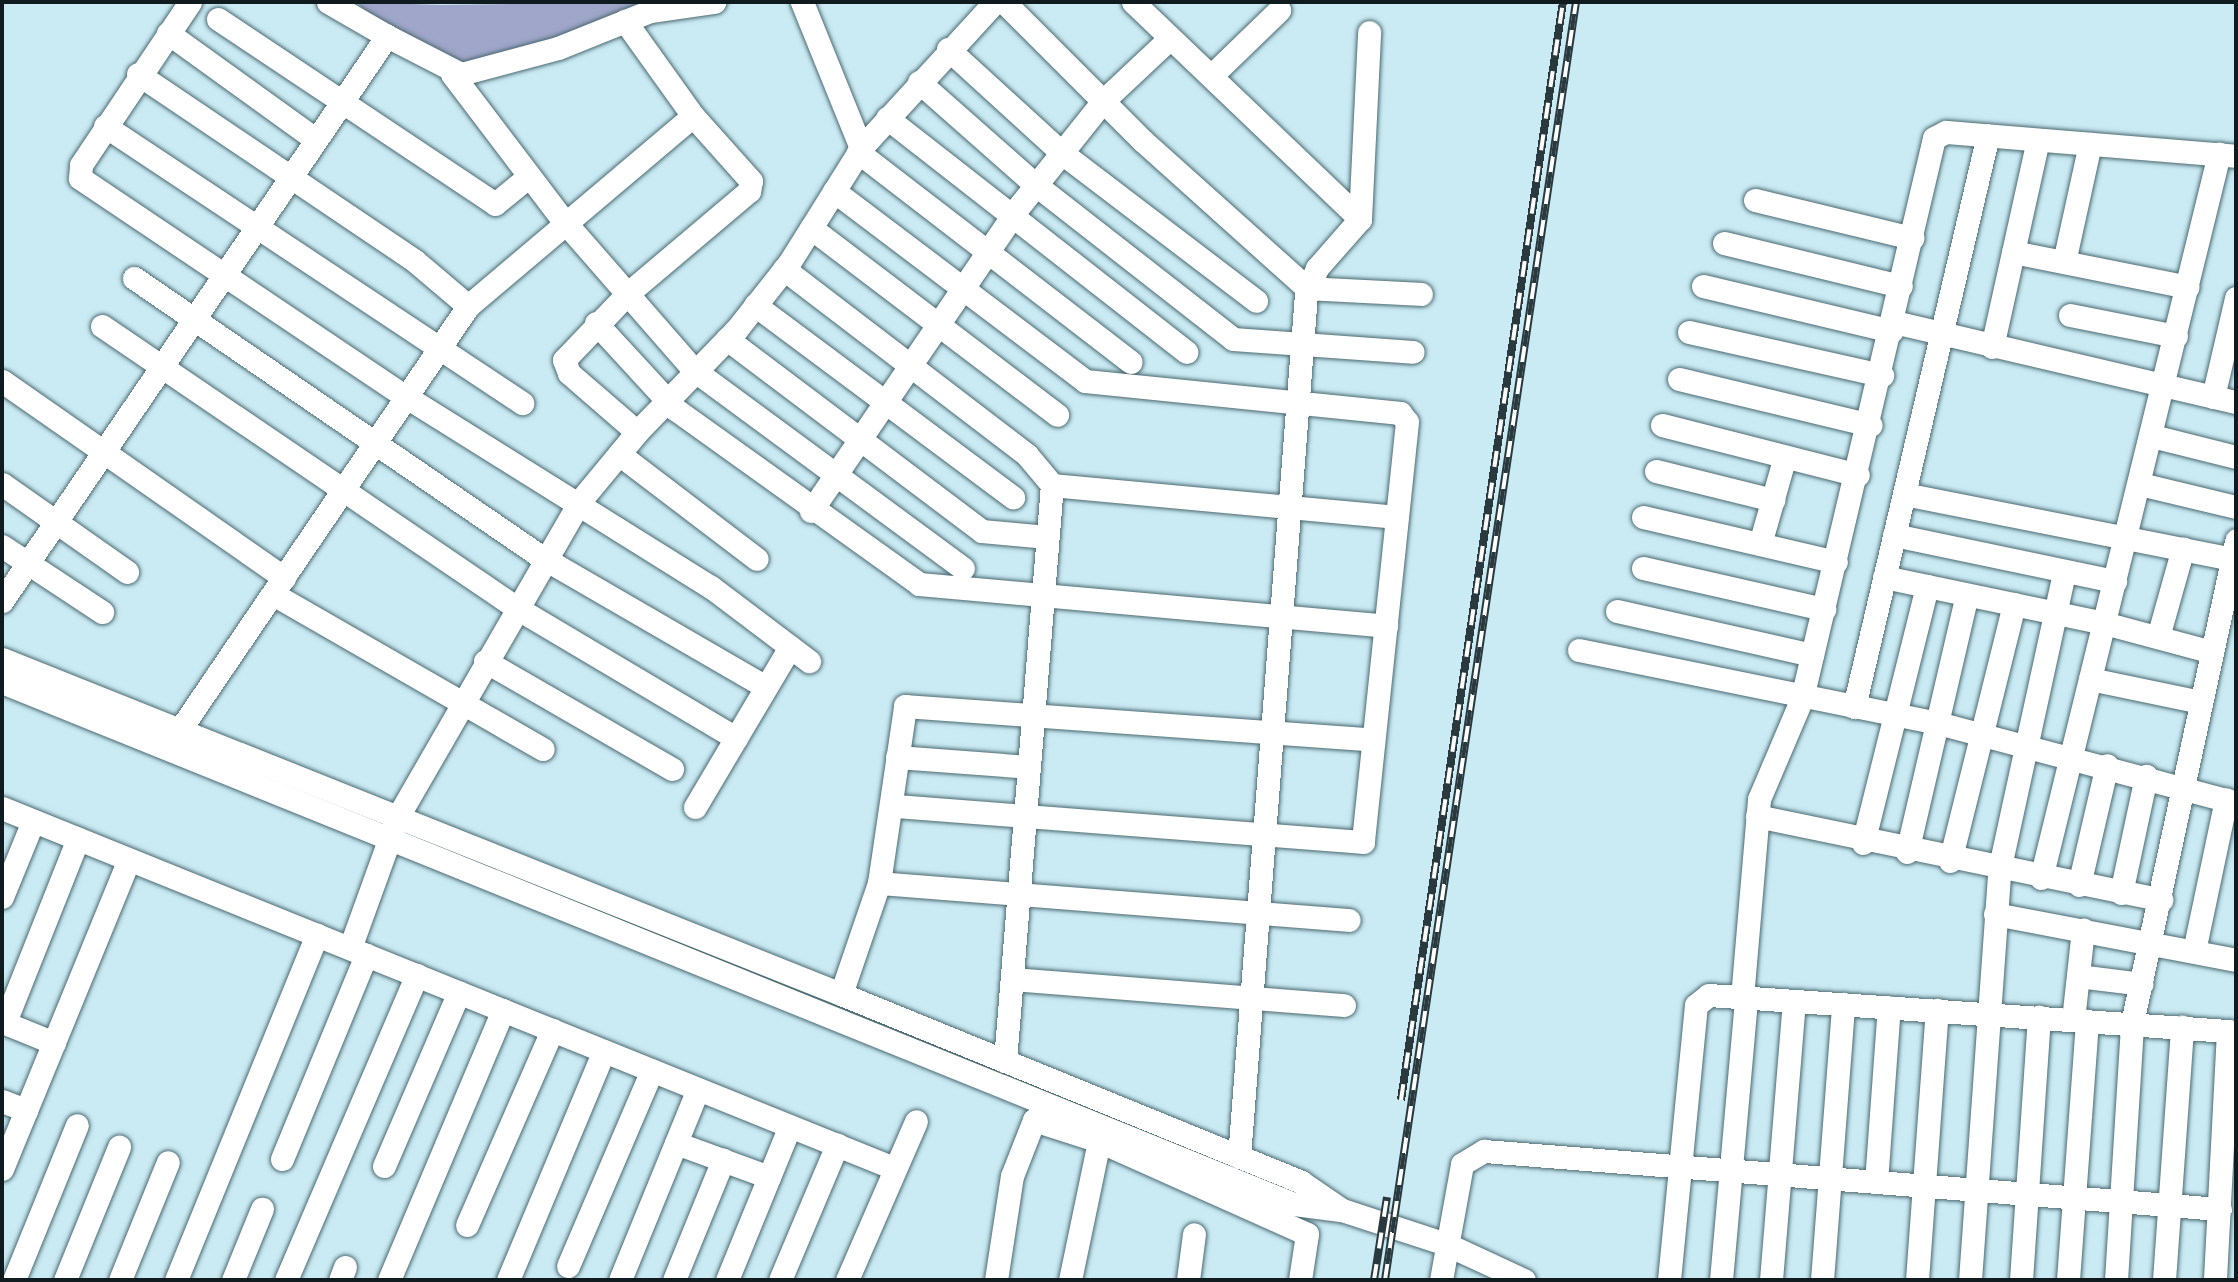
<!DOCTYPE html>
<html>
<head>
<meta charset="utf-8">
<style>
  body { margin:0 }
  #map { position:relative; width:2238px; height:1282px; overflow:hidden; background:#caebf4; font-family:"Public Sans",sans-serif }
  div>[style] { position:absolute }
  .water>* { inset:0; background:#9fa6c9 }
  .roads { filter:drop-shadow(0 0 2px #4b6971) drop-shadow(0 0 2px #4b6971) }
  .minor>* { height:23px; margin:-11.5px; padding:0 11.5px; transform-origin:11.5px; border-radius:11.5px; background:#fff }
  .rail>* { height:8px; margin-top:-4px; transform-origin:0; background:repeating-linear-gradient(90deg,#fff 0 16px,#2a393d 0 32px); box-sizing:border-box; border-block:2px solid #2a393d }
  span { translate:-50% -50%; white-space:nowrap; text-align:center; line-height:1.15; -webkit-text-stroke:7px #fff; paint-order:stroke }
  .frame { position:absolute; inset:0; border:4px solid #0f1b1e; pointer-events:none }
</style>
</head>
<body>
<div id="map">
  <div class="water">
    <div style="clip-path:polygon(357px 2px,441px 5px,656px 2px,471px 70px,373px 20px)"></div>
  </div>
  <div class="roads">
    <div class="minor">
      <div style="left:190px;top:2px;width:196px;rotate:123.8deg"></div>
      <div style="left:81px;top:165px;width:13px;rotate:94deg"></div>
      <div style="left:80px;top:178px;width:391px;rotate:33.9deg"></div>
      <div style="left:405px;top:396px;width:361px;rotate:32deg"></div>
      <div style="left:711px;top:587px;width:123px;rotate:37.1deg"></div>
      <div style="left:328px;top:2px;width:68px;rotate:30deg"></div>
      <div style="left:802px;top:2px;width:157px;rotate:68deg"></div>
      <div style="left:1004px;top:2px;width:197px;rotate:45deg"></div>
      <div style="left:1143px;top:141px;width:220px;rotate:41.9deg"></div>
      <div style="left:1307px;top:288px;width:114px;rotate:3deg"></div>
      <div style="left:1133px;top:2px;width:314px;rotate:43.7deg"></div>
      <div style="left:218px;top:19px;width:333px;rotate:33.7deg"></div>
      <div style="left:495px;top:204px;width:44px;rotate:-39.5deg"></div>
      <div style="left:168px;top:33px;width:181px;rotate:35.8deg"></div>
      <div style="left:948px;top:49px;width:154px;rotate:42.4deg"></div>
      <div style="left:1062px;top:153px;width:244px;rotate:37.3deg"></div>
      <div style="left:138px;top:74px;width:334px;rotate:34deg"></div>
      <div style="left:415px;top:261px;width:70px;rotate:40.3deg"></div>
      <div style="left:452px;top:74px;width:183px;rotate:52.8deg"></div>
      <div style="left:563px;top:220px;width:199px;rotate:48.9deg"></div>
      <div style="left:694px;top:370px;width:334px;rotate:36.4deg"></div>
      <div style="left:1211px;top:76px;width:95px;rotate:-44.1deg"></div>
      <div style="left:919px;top:82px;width:156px;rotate:41.4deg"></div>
      <div style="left:1036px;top:185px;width:250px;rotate:38deg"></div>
      <div style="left:1233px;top:339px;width:180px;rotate:4.1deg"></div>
      <div style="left:887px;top:118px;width:380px;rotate:38deg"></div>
      <div style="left:105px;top:126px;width:501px;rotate:33.59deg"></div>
      <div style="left:858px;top:152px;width:344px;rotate:37.6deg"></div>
      <div style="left:834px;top:191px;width:315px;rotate:37.1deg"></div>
      <div style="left:1085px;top:381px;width:317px;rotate:5.8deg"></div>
      <div style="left:1400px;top:413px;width:11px;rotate:52deg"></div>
      <div style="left:1407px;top:422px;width:422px;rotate:96deg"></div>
      <div style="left:1363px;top:842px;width:470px;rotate:-175.6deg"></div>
      <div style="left:1755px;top:200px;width:162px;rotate:13.6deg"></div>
      <div style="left:811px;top:228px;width:309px;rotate:37.2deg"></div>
      <div style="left:1724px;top:243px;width:182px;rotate:13.7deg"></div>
      <div style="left:2013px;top:252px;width:178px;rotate:11.3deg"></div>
      <div style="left:2064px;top:262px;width:121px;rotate:-77.6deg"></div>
      <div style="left:784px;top:269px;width:306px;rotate:37.4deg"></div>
      <div style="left:1027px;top:455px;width:39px;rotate:50deg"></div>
      <div style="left:134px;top:278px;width:498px;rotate:34.4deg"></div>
      <div style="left:545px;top:559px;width:255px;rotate:30.1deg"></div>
      <div style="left:1703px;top:286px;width:194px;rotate:13.4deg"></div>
      <div style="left:755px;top:305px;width:322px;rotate:36.7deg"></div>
      <div style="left:2070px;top:315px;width:108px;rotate:11.2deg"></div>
      <div style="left:1894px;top:322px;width:351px;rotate:13.2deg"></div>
      <div style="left:596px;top:323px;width:117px;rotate:47.4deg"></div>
      <div style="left:675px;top:409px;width:300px;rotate:35.6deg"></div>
      <div style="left:919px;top:584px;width:469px;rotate:5.1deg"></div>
      <div style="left:102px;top:326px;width:500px;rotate:34.2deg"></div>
      <div style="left:515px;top:607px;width:257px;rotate:30.7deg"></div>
      <div style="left:1689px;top:332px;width:198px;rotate:12.6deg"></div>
      <div style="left:727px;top:339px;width:319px;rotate:37deg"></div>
      <div style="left:982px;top:531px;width:65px;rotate:5.3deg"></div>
      <div style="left:1992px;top:347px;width:212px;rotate:-77.5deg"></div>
      <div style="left:1679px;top:379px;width:197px;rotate:13.5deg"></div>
      <div style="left:2px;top:381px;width:344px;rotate:34.9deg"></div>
      <div style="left:2213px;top:397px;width:102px;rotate:-76.9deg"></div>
      <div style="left:1662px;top:425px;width:202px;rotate:14.3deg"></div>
      <div style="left:637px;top:432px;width:90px;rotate:-139.1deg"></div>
      <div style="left:569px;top:373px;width:14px;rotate:-111deg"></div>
      <div style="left:564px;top:360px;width:91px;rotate:-46.3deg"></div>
      <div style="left:627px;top:294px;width:160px;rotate:-40.2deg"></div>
      <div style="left:749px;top:191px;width:10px;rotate:-79deg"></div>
      <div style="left:751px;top:181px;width:87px;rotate:-131.7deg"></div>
      <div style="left:2152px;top:436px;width:87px;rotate:14deg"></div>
      <div style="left:619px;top:454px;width:173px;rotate:37.3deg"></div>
      <div style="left:1656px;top:471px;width:121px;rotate:13.9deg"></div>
      <div style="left:2px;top:484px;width:153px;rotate:35.1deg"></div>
      <div style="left:2140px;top:484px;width:99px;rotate:13.5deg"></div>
      <div style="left:1904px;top:494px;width:338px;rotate:11.2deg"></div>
      <div style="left:811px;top:511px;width:364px;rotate:-55.7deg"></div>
      <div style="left:1016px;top:210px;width:139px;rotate:-51.4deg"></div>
      <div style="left:1103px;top:101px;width:92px;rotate:-43.2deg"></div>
      <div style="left:1643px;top:517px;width:198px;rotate:13.1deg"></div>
      <div style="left:1894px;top:535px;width:226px;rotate:11.8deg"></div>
      <div style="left:1760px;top:544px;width:91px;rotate:-74.1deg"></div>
      <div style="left:2px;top:546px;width:120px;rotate:33.4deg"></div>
      <div style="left:1643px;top:568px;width:186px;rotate:12.8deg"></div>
      <div style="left:1884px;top:577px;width:225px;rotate:11.8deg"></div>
      <div style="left:2104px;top:623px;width:112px;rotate:15deg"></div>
      <div style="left:273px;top:594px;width:311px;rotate:29.9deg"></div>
      <div style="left:2px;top:601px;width:684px;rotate:-55.73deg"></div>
      <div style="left:387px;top:36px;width:83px;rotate:27.2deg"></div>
      <div style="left:461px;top:74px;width:100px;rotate:-15deg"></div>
      <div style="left:558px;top:48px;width:99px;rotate:-21.9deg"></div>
      <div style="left:650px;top:11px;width:65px;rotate:-8deg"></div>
      <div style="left:1617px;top:611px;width:200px;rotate:12.7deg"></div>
      <div style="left:2158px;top:637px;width:92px;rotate:-74.3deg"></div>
      <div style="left:1579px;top:650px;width:366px;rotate:11.5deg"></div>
      <div style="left:1938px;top:723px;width:309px;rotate:15deg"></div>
      <div style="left:2px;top:659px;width:903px;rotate:21.77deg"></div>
      <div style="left:841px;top:994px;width:497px;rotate:22.2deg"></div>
      <div style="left:1301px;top:1182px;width:50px;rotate:34.3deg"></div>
      <div style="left:1342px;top:1210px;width:109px;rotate:18.1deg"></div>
      <div style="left:1446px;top:1244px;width:86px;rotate:24.8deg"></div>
      <div style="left:485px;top:661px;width:216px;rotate:30deg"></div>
      <div style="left:2090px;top:679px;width:113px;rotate:11.7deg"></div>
      <div style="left:2px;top:682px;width:1393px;rotate:22deg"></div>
      <div style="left:1294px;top:1204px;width:45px;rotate:7.6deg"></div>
      <div style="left:1854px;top:707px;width:587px;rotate:-76.82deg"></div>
      <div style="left:179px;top:731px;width:514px;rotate:-55.78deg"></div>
      <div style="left:468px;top:306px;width:294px;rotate:-40.2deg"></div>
      <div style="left:693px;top:116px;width:117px;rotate:-125.6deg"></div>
      <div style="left:897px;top:757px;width:132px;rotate:4.3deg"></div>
      <div style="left:695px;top:807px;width:186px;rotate:-59.3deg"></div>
      <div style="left:2px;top:808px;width:962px;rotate:21.98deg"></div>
      <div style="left:1757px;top:816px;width:413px;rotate:11.7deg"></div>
      <div style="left:1863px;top:843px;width:265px;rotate:-76deg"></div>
      <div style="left:1907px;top:852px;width:264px;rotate:-76.9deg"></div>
      <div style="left:1950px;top:861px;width:265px;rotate:-76deg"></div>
      <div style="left:2041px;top:878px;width:746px;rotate:-76.19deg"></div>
      <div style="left:879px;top:883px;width:471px;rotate:4.5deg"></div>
      <div style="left:2079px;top:885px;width:123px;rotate:-76.9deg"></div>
      <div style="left:2121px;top:893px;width:120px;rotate:-77.9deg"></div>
      <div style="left:2px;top:897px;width:82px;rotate:-67.8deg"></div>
      <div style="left:1995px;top:914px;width:245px;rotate:10.8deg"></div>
      <div style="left:350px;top:948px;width:138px;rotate:-70.1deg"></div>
      <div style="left:397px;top:818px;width:366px;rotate:-60deg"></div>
      <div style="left:580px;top:501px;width:89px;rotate:-50.4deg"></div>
      <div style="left:637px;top:432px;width:142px;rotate:-45.9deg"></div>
      <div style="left:736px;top:330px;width:85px;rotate:-51.7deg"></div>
      <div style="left:789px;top:263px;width:136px;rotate:-57.9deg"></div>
      <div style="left:861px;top:148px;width:198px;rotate:-47.5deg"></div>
      <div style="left:2194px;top:951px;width:155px;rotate:-78.1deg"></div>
      <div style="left:2078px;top:976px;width:64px;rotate:7.1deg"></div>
      <div style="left:1012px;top:979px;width:333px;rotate:4.5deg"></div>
      <div style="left:841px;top:994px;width:117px;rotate:-71.1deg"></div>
      <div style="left:879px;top:883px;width:179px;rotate:-81.6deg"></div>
      <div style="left:905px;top:706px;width:467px;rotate:4.1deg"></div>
      <div style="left:1742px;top:998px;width:200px;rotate:-85.1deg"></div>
      <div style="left:1759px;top:799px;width:110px;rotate:-66.9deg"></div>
      <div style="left:1802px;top:698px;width:575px;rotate:-76.74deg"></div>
      <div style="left:1934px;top:138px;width:13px;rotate:-27deg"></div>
      <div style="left:1946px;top:132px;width:291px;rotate:4.7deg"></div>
      <div style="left:2073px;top:1020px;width:91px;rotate:-83.7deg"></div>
      <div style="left:54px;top:1043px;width:48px;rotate:-157.8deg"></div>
      <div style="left:10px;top:1025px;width:9px;rotate:-111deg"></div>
      <div style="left:7px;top:1017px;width:192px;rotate:-68.3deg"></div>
      <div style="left:1005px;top:1061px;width:578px;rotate:-85.34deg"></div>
      <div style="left:1052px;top:485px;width:346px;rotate:5.3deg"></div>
      <div style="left:2px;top:1101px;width:26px;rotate:21deg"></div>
      <div style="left:676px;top:1143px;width:99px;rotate:20.1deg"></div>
      <div style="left:1239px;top:1157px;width:866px;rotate:-85.56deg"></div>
      <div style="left:1306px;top:294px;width:28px;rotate:-67deg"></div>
      <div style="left:1317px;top:268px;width:65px;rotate:-48.7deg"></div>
      <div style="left:1360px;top:219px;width:187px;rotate:-87.2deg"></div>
      <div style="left:282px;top:1159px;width:221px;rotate:-67.6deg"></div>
      <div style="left:384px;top:1166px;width:189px;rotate:-66.7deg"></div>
      <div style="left:2px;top:1169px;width:334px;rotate:-67.7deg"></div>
      <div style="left:1876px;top:1182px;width:175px;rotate:-85.8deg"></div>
      <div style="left:467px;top:1225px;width:213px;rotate:-66.4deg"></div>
      <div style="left:568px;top:1266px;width:213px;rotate:-66.8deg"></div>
      <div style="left:14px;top:1280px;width:167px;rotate:-67.9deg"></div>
      <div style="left:65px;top:1280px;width:144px;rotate:-67.9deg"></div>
      <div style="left:120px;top:1280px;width:127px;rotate:-67.9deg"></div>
      <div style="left:176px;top:1280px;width:373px;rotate:-67.8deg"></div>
      <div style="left:233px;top:1280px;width:77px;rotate:-67.8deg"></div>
      <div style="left:286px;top:1280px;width:332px;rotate:-66.8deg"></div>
      <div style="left:340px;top:1280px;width:14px;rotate:-69deg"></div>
      <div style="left:389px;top:1280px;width:293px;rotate:-67.1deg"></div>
      <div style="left:508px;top:1280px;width:248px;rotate:-67.3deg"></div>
      <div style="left:620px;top:1280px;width:206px;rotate:-67.8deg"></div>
      <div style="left:674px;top:1280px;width:130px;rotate:-67.8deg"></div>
      <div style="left:727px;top:1280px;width:166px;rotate:-67.8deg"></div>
      <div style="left:780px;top:1280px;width:147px;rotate:-67.1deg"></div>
      <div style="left:847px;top:1280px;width:173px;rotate:-66.5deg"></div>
      <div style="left:996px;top:1280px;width:105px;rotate:-81.3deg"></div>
      <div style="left:1012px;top:1176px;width:60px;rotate:-68.6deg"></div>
      <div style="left:1034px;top:1120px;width:68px;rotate:17.9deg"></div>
      <div style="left:1099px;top:1141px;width:228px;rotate:24.1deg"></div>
      <div style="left:1307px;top:1234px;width:47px;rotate:98.7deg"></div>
      <div style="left:1070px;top:1280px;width:142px;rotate:-78.2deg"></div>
      <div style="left:1188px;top:1280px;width:46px;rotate:-82.6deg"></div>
      <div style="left:1441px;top:1280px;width:118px;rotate:-79.7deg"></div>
      <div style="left:1462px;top:1164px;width:26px;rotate:-31deg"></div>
      <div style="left:1484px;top:1151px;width:738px;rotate:4.51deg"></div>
      <div style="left:1669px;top:1280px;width:276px;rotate:-84.4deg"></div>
      <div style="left:1696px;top:1005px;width:16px;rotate:-38deg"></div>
      <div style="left:1709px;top:995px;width:520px;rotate:3.97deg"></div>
      <div style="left:2228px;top:1031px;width:249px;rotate:93deg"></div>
      <div style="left:1721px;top:1280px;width:283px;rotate:-84.9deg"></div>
      <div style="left:1771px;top:1280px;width:280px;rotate:-85.3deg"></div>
      <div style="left:1822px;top:1280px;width:277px;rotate:-85.6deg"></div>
      <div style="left:1917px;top:1280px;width:271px;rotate:-85.8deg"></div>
      <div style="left:1970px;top:1280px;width:410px;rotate:-85.9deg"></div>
      <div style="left:1999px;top:871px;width:306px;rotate:-77.7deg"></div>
      <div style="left:2021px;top:1280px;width:264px;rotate:-86.1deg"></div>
      <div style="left:2068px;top:1280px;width:260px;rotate:-85.8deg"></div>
      <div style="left:2116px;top:1280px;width:257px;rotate:-86.4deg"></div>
      <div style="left:2132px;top:1023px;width:494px;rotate:-77.8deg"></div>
      <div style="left:2164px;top:1280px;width:254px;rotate:-85.9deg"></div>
    </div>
  </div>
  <div class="rail">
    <div style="left:1401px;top:1100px;width:1110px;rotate:-81.61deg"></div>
    <div style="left:1374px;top:1280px;width:84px;rotate:-81.1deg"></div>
    <div style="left:1385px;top:1280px;width:1292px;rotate:-81.5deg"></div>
  </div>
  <div class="frame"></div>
</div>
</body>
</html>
